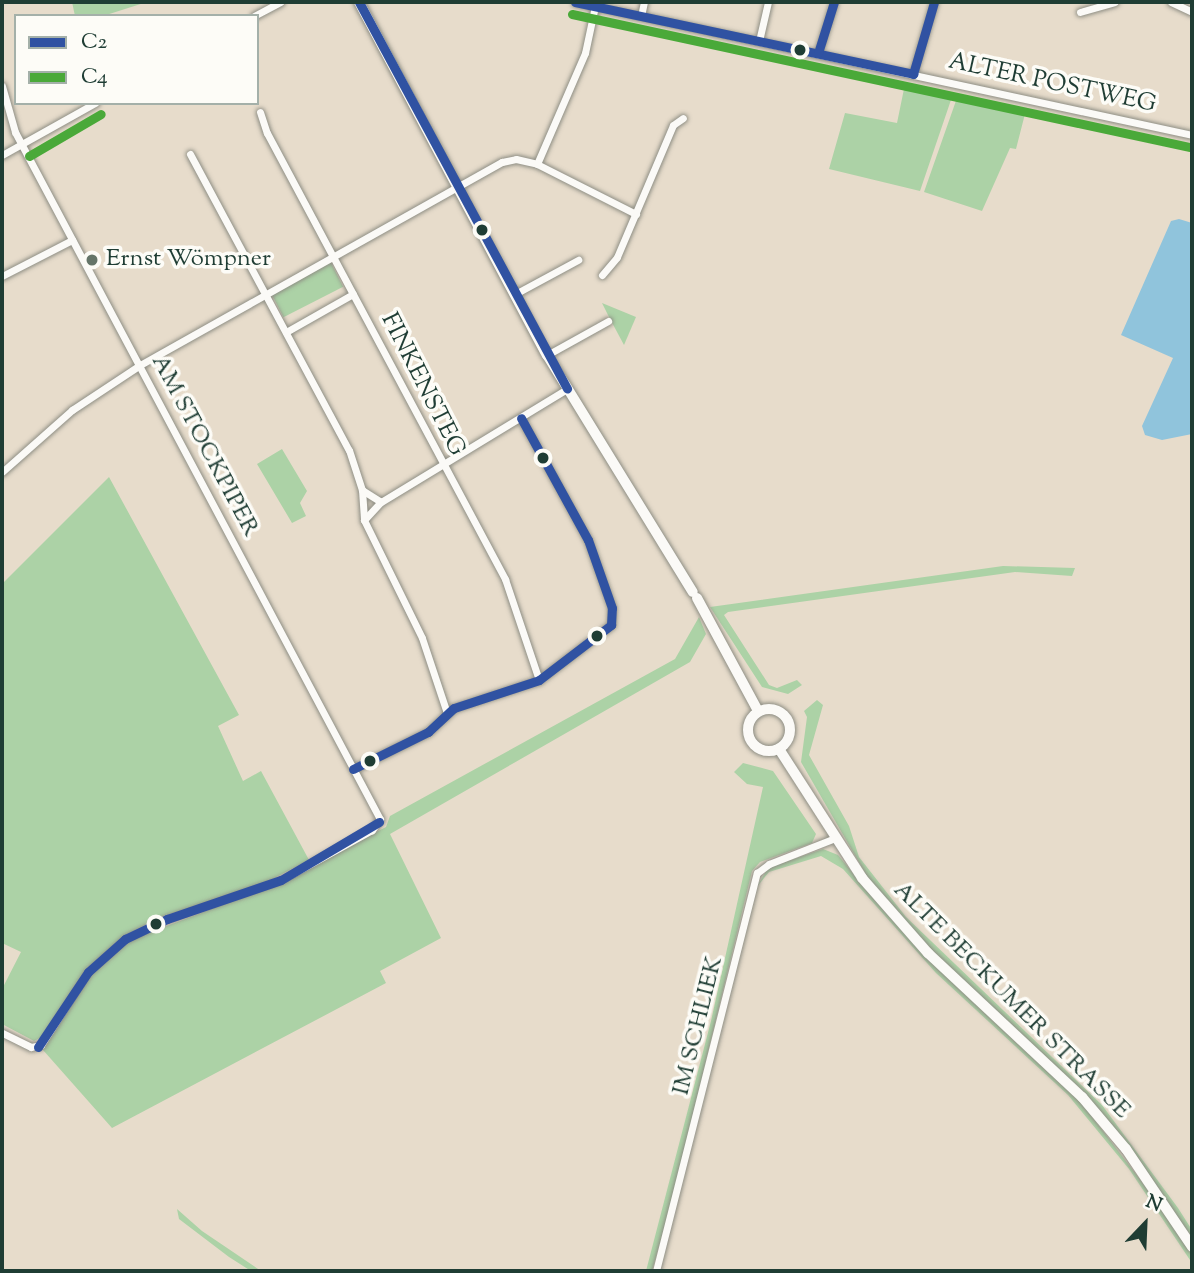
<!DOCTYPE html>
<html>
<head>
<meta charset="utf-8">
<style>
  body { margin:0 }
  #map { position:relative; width:1194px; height:1273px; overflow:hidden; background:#e7dccb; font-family:"Sorts Mill Goudy",serif }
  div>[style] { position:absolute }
  .green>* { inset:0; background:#acd2a6; transform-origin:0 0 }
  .water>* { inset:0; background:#90c4dc }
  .roads { filter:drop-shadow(0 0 2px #8e8e84) drop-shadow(0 0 2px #8e8e84) }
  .street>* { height:7px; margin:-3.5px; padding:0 3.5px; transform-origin:3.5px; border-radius:3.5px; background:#fbfaf7 }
  .secondary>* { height:10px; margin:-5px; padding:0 5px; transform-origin:5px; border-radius:5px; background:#fbfaf7 }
  .secondary>.ring { margin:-5px; padding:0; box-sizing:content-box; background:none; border:10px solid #fbfaf7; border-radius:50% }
  .bus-1>* { height:9px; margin:-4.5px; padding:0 4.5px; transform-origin:4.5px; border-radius:4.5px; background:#3052a2 }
  .bus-2>* { height:9px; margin:-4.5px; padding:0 4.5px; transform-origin:4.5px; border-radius:4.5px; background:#4aa939 }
  .dots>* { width:19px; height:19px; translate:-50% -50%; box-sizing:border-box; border:4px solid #fdfcf7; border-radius:50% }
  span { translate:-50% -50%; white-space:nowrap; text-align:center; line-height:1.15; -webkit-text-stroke:7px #fdfcf7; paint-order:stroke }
  .street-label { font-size:24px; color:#1f3d34 }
  .poi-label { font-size:24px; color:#1f3d34 }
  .left { translate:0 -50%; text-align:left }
  .frame { position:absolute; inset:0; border:4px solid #1f3d34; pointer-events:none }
  .legend { position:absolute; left:14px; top:14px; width:245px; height:91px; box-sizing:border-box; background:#fdfcf7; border:2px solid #a4b0a9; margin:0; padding:9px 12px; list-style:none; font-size:21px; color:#1f3d34 }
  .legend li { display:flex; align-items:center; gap:14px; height:35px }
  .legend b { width:35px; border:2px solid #a4b0a9 }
  .north { position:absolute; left:1110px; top:1189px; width:70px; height:70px; -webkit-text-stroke:5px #fdfcf7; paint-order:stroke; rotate:23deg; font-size:19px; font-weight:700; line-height:28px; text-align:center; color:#1f3d34 }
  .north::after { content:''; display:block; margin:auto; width:24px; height:32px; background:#1f3d34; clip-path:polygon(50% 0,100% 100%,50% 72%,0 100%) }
</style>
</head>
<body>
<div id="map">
  <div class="green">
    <div style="clip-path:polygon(72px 2px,147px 2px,103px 16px,75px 16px)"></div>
    <div style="clip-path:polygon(905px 84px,953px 94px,920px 191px,829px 169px,845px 113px,897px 123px)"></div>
    <div style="clip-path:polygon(958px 95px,1026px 110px,1016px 149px,1010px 148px,982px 211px,924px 192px)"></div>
    <div style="left:330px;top:261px;width:29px;height:67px;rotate:63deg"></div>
    <div style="clip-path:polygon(602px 303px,636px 317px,624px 345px,609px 317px)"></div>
    <div style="clip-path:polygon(282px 449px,307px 491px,300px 503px,306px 516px,292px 523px,257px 464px)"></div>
    <div style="clip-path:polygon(109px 477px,239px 715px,218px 726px,243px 781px,261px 771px,309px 860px,259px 886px,163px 916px,123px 936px,85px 970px,44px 1036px,34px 1041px,2px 1024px,2px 989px,21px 952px,2px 943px,2px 584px)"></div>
    <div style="clip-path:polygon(1003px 566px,1075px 568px,1072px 576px,1015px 572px,728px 612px,724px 615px,769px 685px,777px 688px,797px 680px,802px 685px,788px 694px,762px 687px,710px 607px)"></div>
    <div style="clip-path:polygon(699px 617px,706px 634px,690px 662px,390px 834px,441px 938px,380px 971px,386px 983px,112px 1128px,43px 1050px,91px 974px,127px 941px,270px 887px,386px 827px,390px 816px,675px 659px)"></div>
    <div style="clip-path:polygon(817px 700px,823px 705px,809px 755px,849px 826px,859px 857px,906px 917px,1102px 1105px,1178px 1208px,1192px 1230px,1192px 1242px,1082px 1092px,932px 950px,871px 883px,801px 762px,807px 717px,804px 711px)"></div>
    <div style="clip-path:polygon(743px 763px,773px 771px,816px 834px,812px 843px,760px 862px,752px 871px,673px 1196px,652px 1271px,646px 1271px,711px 1021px,763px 787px,747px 784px,734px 772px)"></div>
    <div style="clip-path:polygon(823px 849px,838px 855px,870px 894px,1080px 1101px,1161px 1207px,1192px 1254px,1192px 1263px,1129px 1169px,1068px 1095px,936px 973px,843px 869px,821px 856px,769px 872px,756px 888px,768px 868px)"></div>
    <div style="clip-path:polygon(177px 1209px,202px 1231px,261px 1271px,251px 1271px,229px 1257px,179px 1219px)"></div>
  </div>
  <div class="water">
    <div style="clip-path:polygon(1179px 219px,1192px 223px,1192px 434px,1162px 440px,1145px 435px,1142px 426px,1173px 358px,1121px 335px,1171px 221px)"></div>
  </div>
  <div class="roads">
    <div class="street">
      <div style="left:575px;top:2px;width:631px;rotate:12.16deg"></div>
      <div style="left:1171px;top:2px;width:23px;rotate:25deg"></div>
      <div style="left:1080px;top:12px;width:36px;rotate:-16deg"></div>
      <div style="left:254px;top:16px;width:30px;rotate:-28deg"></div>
      <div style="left:641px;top:16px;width:14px;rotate:-78deg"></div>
      <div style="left:759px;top:41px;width:40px;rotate:-77deg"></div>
      <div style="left:818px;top:53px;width:53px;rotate:-72.6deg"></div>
      <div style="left:913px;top:74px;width:75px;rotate:-73.7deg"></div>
      <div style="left:2px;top:86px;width:48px;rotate:74.2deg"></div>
      <div style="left:15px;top:132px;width:778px;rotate:62.02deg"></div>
      <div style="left:380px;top:819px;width:14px;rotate:126deg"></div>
      <div style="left:372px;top:830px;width:104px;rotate:151.2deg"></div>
      <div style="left:281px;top:880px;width:120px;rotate:161.1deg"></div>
      <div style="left:167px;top:919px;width:47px;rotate:154.5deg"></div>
      <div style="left:125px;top:939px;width:50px;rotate:138.3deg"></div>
      <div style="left:88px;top:972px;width:87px;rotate:122.8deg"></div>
      <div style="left:41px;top:1045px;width:10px;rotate:169deg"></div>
      <div style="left:31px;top:1047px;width:32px;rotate:-154deg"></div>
      <div style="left:260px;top:112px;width:22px;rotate:72deg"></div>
      <div style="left:267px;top:133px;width:506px;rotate:61.91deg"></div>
      <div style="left:505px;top:579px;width:107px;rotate:71.4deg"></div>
      <div style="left:190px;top:154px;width:336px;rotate:61.8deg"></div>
      <div style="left:349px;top:450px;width:42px;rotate:72deg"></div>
      <div style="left:362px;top:490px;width:30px;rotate:86deg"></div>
      <div style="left:364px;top:520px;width:131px;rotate:63.8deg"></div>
      <div style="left:422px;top:638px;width:79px;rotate:71.6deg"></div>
      <div style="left:2px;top:155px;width:107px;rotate:-29.2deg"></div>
      <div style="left:537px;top:164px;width:121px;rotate:-66.6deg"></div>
      <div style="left:585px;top:53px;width:48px;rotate:-78deg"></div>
      <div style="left:602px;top:275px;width:23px;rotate:-50deg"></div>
      <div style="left:617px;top:257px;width:143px;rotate:-67deg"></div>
      <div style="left:673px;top:125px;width:12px;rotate:-35deg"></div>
      <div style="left:2px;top:276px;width:79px;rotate:-27.2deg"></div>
      <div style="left:515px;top:294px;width:72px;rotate:-28.4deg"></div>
      <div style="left:286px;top:332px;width:77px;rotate:-29.6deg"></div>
      <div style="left:547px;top:355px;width:70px;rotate:-29.1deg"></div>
      <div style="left:2px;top:472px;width:94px;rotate:-41.5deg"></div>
      <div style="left:72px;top:410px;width:82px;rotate:-33.5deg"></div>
      <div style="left:140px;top:365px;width:415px;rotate:-29.3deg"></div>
      <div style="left:502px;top:162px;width:14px;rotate:-12deg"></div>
      <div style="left:516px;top:159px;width:22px;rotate:13deg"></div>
      <div style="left:537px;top:164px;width:111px;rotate:26.8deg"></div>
      <div style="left:362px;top:490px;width:22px;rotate:32deg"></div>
      <div style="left:364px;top:520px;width:25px;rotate:-47deg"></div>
      <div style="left:381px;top:502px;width:218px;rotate:-31.3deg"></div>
      <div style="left:353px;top:769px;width:84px;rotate:-26.3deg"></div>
      <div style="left:428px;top:732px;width:35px;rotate:-43deg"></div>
      <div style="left:454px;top:708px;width:89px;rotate:-18.2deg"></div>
      <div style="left:539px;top:680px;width:91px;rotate:-37.4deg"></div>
      <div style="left:611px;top:625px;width:17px;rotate:-87deg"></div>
      <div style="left:612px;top:608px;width:72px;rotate:-109.4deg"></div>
      <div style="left:588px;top:540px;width:139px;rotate:-118.8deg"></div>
      <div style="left:656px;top:1271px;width:411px;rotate:-75.8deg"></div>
      <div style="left:757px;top:873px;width:15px;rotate:-37deg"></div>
      <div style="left:769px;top:864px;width:71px;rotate:-21.5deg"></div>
    </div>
    <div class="secondary">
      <div style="left:359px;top:2px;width:400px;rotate:62deg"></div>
      <div style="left:547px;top:355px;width:278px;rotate:58.4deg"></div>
      <div style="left:697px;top:598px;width:128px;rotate:61.6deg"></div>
      <div class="ring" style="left:748px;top:709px;width:32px;height:32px"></div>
      <div style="left:779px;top:749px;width:153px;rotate:57.2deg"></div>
      <div style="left:862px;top:878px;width:100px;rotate:48.7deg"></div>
      <div style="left:928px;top:953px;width:211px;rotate:43.1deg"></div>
      <div style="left:1082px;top:1097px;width:68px;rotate:49.8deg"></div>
      <div style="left:1126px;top:1149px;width:118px;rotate:56deg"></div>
    </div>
  </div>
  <div class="bus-1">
    <div style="left:359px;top:2px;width:439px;rotate:61.7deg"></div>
    <div style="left:575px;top:2px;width:346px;rotate:12deg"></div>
    <div style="left:913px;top:74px;width:75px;rotate:-73.7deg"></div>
    <div style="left:818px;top:53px;width:53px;rotate:-72.6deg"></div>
    <div style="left:353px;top:769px;width:84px;rotate:-26.3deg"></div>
    <div style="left:428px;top:732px;width:35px;rotate:-43deg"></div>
    <div style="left:454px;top:708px;width:89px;rotate:-18.2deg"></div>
    <div style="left:539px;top:680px;width:91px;rotate:-37.4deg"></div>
    <div style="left:611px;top:625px;width:17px;rotate:-87deg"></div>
    <div style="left:612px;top:608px;width:72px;rotate:-109.4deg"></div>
    <div style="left:588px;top:540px;width:139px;rotate:-118.8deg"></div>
    <div style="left:38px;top:1047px;width:90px;rotate:-56.3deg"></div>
    <div style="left:88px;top:972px;width:50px;rotate:-41.7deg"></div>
    <div style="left:125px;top:939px;width:47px;rotate:-25.5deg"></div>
    <div style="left:167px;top:919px;width:120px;rotate:-18.9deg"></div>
    <div style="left:281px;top:880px;width:114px;rotate:-30.6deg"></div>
  </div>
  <div class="bus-2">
    <div style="left:572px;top:14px;width:631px;rotate:12.16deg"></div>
    <div style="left:29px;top:156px;width:83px;rotate:-30.3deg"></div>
  </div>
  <div class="dots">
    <div style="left:800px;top:50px;background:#1f3d34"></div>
    <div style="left:482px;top:230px;background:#1f3d34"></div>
    <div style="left:92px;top:260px;background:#657569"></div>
    <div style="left:543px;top:458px;background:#1f3d34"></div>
    <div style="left:597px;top:636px;background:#1f3d34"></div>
    <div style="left:370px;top:761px;background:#1f3d34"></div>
    <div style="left:156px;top:924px;background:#1f3d34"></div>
  </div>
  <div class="street-label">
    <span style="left:1052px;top:84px;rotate:12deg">ALTER POSTWEG</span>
    <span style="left:422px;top:385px;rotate:63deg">FINKENSTEG</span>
    <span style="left:204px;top:446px;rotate:62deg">AM STOCKPIPER</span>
    <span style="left:1011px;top:1001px;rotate:45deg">ALTE BECKUMER STRASSE</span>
    <span style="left:699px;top:1026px;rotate:-76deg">IM SCHLIEK</span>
  </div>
  <div class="poi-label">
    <span class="left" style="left:106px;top:260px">Ernst Wömpner</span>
  </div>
  <div class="frame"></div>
  <ul class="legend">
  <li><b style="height:9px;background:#3052a2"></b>C2</li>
  <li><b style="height:9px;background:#4aa939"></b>C4</li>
  </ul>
  <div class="north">N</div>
</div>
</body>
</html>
